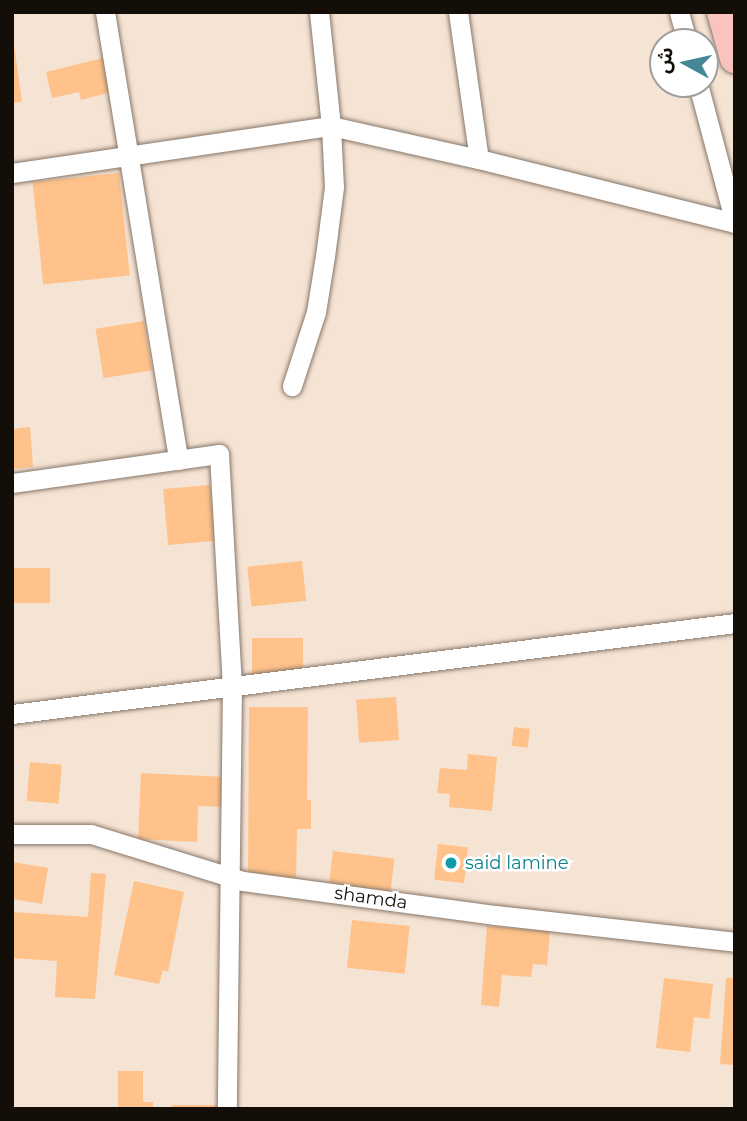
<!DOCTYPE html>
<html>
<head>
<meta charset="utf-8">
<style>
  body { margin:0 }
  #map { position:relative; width:747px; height:1121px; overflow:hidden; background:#f5e3d4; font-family:Montserrat,"Noto Sans Arabic",sans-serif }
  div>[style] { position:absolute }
  .building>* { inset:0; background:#fec28a; transform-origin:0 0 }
  .roads { filter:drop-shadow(0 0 2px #877769) drop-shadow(0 0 2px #877769) }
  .street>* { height:19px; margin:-9.5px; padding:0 9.5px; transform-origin:9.5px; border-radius:9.5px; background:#fff }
  .primary>* { height:30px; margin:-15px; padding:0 15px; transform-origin:15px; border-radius:15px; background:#fac3bf }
  .dots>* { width:19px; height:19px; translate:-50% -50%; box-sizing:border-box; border:4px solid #fff; border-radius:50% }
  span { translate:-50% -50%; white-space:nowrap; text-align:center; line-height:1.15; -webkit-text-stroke:5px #fff; paint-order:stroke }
  .culture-label { font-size:18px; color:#0d838f }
  .left { translate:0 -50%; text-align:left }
  .street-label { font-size:18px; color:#140e09 }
  .frame { position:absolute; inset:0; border:14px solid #140e09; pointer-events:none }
  .north { position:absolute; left:649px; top:28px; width:70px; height:70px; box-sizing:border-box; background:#fff; border:2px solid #a19f9d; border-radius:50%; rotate:278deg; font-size:19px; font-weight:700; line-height:28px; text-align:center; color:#140e09 }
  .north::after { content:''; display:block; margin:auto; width:24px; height:32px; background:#448797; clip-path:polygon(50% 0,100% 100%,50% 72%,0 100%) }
</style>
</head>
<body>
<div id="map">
  <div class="building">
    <div style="clip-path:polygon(12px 30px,22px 102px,12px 103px)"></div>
    <div style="clip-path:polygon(103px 58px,111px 92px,81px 100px,79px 92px,52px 98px,46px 72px)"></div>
    <div style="left:119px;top:173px;width:103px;height:87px;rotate:84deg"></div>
    <div style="left:144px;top:321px;width:50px;height:49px;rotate:81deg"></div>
    <div style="clip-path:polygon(30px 427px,33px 467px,12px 469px,12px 429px)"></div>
    <div style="left:210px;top:485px;width:56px;height:47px;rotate:85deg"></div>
    <div style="left:302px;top:561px;width:40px;height:55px;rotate:84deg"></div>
    <div style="left:12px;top:568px;width:38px;height:35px"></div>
    <div style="left:252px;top:638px;width:51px;height:38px"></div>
    <div style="left:396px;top:697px;width:43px;height:40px;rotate:86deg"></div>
    <div style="clip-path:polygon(249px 707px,308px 707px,307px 800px,311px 800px,311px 829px,297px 829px,296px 886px,248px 885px)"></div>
    <div style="left:514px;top:727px;width:16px;height:19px;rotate:7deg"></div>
    <div style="clip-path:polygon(468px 754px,497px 757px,492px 811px,449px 807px,450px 794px,437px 793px,440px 768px,467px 770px)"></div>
    <div style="left:30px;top:762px;width:32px;height:39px;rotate:5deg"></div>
    <div style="clip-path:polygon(141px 773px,226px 777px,224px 807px,198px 806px,197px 842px,138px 839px)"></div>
    <div style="left:438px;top:844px;width:30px;height:36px;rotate:6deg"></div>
    <div style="left:333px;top:851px;width:62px;height:37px;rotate:7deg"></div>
    <div style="clip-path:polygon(12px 862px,48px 868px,42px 904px,12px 899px)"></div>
    <div style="clip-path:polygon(91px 873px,106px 874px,95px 999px,55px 997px,57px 961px,12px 958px,12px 912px,88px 917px)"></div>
    <div style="clip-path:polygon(134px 881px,184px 892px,168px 972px,163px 970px,159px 984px,114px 975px)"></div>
    <div style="left:352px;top:920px;width:58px;height:48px;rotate:6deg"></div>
    <div style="clip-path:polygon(487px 926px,550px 931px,547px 965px,533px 964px,531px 977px,502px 975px,499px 1007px,481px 1005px)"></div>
    <div style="clip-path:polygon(664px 978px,713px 984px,709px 1019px,694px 1017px,690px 1052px,656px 1048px)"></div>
    <div style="clip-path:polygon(726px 978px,735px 978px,735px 1065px,720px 1064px)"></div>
    <div style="clip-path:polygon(118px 1071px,143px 1071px,143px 1102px,153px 1102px,153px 1109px,118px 1109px)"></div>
    <div style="left:172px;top:1105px;width:49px;height:4px"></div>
  </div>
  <div class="roads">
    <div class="street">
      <div style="left:105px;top:12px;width:454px;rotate:80.7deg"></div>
      <div style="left:319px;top:12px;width:115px;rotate:84deg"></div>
      <div style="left:331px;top:126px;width:152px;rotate:12.6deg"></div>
      <div style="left:479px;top:159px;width:264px;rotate:14deg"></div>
      <div style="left:458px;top:12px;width:148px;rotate:81.9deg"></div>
      <div style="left:679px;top:12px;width:31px;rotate:75deg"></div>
      <div style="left:698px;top:84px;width:144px;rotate:75.1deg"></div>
      <div style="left:12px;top:173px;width:322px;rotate:-8.4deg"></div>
      <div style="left:331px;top:126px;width:61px;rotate:87.2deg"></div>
      <div style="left:334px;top:187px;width:70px;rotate:97.4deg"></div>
      <div style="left:325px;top:256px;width:57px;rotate:99.1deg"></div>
      <div style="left:316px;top:312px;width:78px;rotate:108deg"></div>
      <div style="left:12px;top:483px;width:209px;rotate:-8deg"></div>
      <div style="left:219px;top:454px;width:231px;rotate:86.8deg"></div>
      <div style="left:232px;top:685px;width:424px;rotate:90.7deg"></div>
      <div style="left:12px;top:714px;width:729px;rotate:-7.17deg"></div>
      <div style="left:12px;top:834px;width:79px"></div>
      <div style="left:91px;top:834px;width:159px;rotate:17.2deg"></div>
      <div style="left:243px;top:881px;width:255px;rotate:7.7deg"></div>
      <div style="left:496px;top:915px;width:241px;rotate:6.4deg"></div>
    </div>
    <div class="primary">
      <div style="left:722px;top:12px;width:48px;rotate:74.2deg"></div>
    </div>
  </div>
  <div class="dots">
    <div style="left:451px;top:863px;background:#0f9aa8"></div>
  </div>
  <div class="culture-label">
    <span class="left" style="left:465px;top:863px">said lamine</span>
  </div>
  <div class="street-label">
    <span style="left:371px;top:898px;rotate:8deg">shamda</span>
  </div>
  <div class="frame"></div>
  <div class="north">ش</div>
</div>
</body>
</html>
